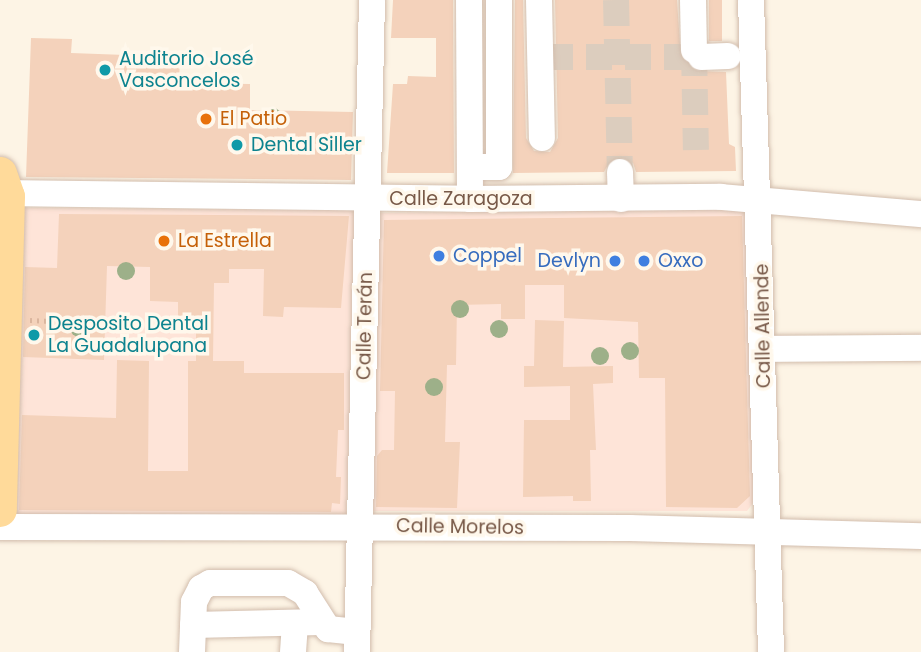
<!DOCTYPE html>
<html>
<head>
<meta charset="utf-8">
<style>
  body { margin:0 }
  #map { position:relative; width:921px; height:652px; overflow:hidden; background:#fdf4e5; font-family:Poppins,sans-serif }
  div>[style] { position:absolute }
  .commercial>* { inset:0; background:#fee4d8 }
  .building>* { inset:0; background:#f4d2bb; transform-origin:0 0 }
  .minor-tunnel>* { height:26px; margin-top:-13px; transform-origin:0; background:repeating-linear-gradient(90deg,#dccdbe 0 26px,transparent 0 39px) }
  .path>* { height:4.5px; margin-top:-2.25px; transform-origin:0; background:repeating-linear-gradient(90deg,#dab59e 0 2px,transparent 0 7px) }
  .roads { filter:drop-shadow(0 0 2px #d2bdad) drop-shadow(0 0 2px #d2bdad) }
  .minor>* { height:26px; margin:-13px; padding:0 13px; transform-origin:13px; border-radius:13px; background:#fff }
  .major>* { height:33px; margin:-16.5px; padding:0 16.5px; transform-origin:16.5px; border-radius:16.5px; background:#ffda9a }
  .trees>* { width:18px; height:18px; margin:-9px; border-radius:50%; background:#9db089 }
  .dots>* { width:19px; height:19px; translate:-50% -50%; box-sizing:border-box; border:4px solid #fff8ec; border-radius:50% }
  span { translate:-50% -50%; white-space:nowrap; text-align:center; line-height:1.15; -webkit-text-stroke:7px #fff8ec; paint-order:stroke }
  .culture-label { font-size:19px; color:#0d838f }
  .left { translate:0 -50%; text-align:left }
  .food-label { font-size:19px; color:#c56008 }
  .street-label { font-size:19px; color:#785948 }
  .shop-label { font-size:19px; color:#366cbe }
  .right { translate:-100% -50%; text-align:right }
</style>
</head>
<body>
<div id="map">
  <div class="commercial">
    <div style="clip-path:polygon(23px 208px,354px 210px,358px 214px,346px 516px,10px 517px)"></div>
    <div style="clip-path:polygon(750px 209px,756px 499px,747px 511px,372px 511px,379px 213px)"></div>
  </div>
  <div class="building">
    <div style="clip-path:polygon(393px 0,453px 0,454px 173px,387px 173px,393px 84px,407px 84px,408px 76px,436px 77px,436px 38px,391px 38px)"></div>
    <div style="clip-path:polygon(515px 0,523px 0,526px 138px,534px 151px,550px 152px,558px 138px,555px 0,677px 0,681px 59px,694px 71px,726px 72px,729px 144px,735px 147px,736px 171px,636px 172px,633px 163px,620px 156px,611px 159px,604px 172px,513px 173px)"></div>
    <div style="left:709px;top:0;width:13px;height:41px"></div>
    <div style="clip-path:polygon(31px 38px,72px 39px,71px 53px,180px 57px,179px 83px,250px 84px,250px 110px,353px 112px,351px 180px,26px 177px)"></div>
    <div style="clip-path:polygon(59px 214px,349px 216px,341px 308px,284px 307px,283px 317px,263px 316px,264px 269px,229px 269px,229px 283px,214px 283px,213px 361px,244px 361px,244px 373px,344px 373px,344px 430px,338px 430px,336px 477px,341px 477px,340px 504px,332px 503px,331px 512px,19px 510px,22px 415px,116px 418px,117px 360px,149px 361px,148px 471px,188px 471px,188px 361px,196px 361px,196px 327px,178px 327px,178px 302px,150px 301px,150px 267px,107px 266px,104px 360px,23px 357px,25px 267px,57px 268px)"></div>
    <div style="clip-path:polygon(742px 216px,750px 496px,737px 508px,666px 507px,665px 378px,639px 378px,638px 322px,564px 318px,564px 285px,525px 285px,525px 319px,501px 319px,501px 304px,457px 305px,456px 365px,447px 365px,445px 442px,460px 442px,457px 508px,376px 507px,377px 456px,382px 450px,394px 450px,395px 391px,380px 391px,384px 220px)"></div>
    <div style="clip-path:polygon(535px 320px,564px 321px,563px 367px,613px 366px,613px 383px,593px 384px,596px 450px,590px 450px,591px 501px,573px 501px,573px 496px,523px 497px,524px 420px,570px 420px,570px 386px,524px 387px,524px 366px,534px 366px)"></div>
  </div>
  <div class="minor-tunnel">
    <div style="left:616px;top:0;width:172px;rotate:88.7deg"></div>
    <div style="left:694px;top:50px;width:100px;rotate:88.9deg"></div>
    <div style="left:547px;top:57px;width:154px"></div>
  </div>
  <div class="path">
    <div style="left:30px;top:320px;width:61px;rotate:2.8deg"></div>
  </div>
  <div class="roads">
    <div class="minor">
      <div style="left:469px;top:0;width:199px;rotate:89.7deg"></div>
      <div style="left:539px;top:0;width:138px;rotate:88.8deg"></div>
      <div style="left:693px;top:0;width:50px;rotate:88.9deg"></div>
      <div style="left:751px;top:0;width:652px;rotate:88.24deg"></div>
      <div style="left:701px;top:57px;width:27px;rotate:-2deg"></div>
      <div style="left:470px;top:167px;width:29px"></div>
      <div style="left:499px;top:167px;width:167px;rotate:-90deg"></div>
      <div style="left:620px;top:172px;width:27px;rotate:88deg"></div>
      <div style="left:0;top:193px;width:470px;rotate:0.7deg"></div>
      <div style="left:470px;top:199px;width:251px;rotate:-0.5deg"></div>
      <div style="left:721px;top:197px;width:201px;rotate:4.9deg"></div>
      <div style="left:763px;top:349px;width:158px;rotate:-0.4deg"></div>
      <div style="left:0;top:527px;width:630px;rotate:0.09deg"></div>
      <div style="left:630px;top:528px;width:291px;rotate:1.6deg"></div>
      <div style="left:193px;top:625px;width:127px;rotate:-1.4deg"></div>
      <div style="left:192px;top:652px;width:50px;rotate:-87.7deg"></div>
      <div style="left:194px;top:602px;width:16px;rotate:-63deg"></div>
      <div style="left:201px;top:588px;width:10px;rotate:-29deg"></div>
      <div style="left:210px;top:583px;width:78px"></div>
      <div style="left:288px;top:583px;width:20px;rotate:30deg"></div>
      <div style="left:305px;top:593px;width:43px;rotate:57.4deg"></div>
      <div style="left:328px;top:629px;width:29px;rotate:6deg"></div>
      <div style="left:293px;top:652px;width:26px;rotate:-86deg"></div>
      <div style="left:357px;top:652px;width:652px;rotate:-88.68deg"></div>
    </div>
    <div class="major">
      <div style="left:0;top:173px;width:24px;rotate:71deg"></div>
      <div style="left:8px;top:196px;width:314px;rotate:91.5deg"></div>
    </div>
  </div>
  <div class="trees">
    <div style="left:273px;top:117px"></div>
    <div style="left:126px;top:271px"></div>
    <div style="left:460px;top:309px"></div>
    <div style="left:79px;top:328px"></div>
    <div style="left:499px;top:329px"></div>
    <div style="left:630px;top:351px"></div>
    <div style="left:600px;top:356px"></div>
    <div style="left:434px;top:387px"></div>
  </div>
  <div class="dots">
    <div style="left:105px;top:70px;background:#0f9aa8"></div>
    <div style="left:206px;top:119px;background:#e8710a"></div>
    <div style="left:237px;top:145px;background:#0f9aa8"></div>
    <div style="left:164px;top:241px;background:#e8710a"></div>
    <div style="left:439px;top:256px;background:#3f7fe0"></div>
    <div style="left:615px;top:261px;background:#3f7fe0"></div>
    <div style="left:644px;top:261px;background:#3f7fe0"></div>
    <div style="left:34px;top:335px;background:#0f9aa8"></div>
  </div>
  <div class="culture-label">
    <span class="left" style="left:119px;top:70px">Auditorio José<br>Vasconcelos</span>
    <span class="left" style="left:251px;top:145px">Dental Siller</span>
    <span class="left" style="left:48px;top:335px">Desposito Dental<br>La Guadalupana</span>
  </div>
  <div class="food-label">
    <span class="left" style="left:220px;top:119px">El Patio</span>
    <span class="left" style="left:178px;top:241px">La Estrella</span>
  </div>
  <div class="street-label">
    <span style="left:461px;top:199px">Calle Zaragoza</span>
    <span style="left:365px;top:326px;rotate:-89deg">Calle Terán</span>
    <span style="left:763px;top:326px;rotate:-91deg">Calle Allende</span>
    <span style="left:460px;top:527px;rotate:1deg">Calle Morelos</span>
  </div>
  <div class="shop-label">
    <span class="left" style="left:453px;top:256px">Coppel</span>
    <span class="right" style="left:601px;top:261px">Devlyn</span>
    <span class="left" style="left:658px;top:261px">Oxxo</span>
  </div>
</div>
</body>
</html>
